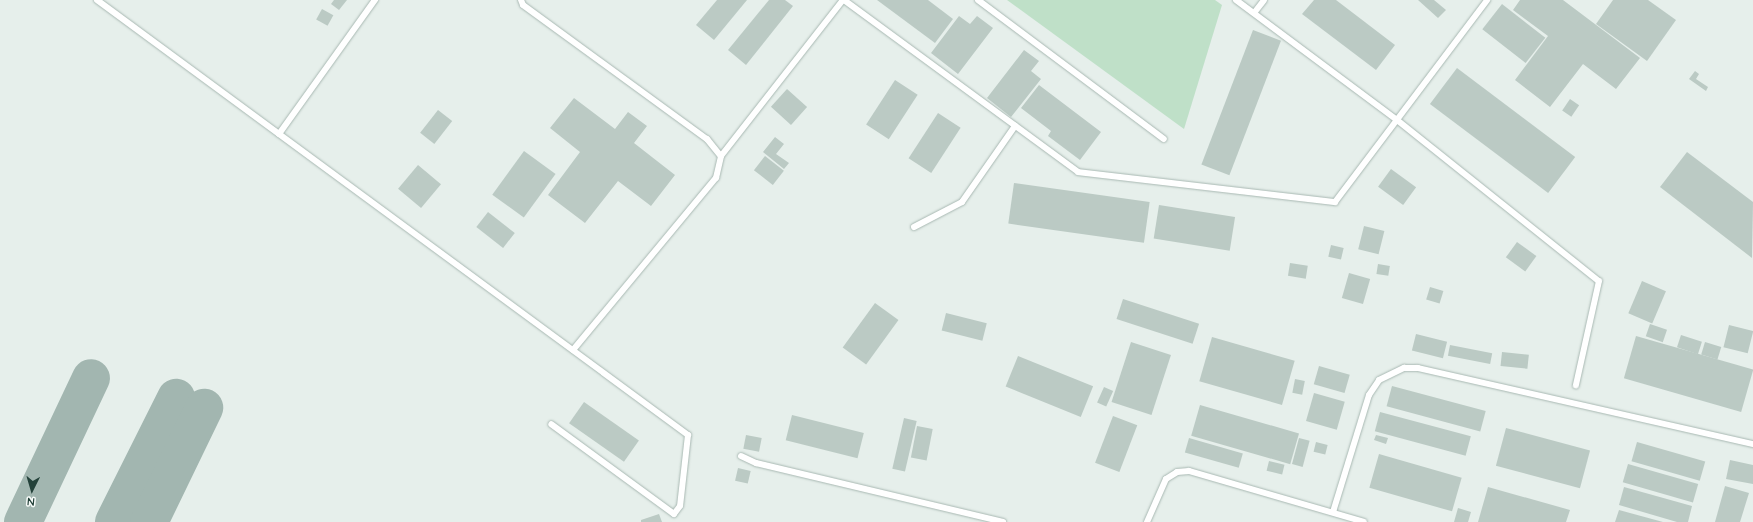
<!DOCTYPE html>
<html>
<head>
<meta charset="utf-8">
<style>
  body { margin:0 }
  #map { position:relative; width:1753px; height:522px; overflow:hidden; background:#e6efeb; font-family:Quicksand,sans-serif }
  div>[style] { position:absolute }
  .green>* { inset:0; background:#bfe0c8 }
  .taxiway>* { height:38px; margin:-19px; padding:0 19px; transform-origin:19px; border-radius:19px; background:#a2b6b0 }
  .building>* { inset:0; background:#bbcac4; transform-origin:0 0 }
  .roads { filter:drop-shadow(0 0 1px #a8b8b2) drop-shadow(0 0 1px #a8b8b2) }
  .lane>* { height:6px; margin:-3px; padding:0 3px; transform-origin:3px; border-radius:3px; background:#fff }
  span { translate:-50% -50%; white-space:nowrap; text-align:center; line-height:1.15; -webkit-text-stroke:3.5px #f7fbf9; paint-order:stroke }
  .north { position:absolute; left:12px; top:470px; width:40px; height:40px; -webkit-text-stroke:3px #f7fbf9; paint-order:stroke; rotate:185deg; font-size:11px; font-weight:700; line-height:16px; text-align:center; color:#24423a }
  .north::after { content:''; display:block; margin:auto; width:14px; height:18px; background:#24423a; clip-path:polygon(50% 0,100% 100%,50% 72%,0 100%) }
</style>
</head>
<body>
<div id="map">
  <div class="green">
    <div style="clip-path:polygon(1007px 0,1215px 0,1222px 5px,1184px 129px)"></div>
  </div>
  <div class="taxiway">
    <div style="left:23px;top:522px;width:159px;rotate:-64.7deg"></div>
    <div style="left:114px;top:522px;width:139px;rotate:-63.4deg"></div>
    <div style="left:149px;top:522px;width:127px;rotate:-64.2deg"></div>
  </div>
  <div class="building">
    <div style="clip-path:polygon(334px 0,347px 0,339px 10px,331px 4px)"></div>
    <div style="clip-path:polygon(717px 0,747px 0,714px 40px,696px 25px)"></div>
    <div style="clip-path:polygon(769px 0,785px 0,793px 6px,746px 65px,728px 50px)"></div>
    <div style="clip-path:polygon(877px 0,928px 0,953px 19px,935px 43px)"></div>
    <div style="clip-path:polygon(1314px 0,1336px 0,1395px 45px,1376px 70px,1302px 14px)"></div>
    <div style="clip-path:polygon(1418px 0,1434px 0,1446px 10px,1438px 18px)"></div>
    <div style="clip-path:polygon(1520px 0,1563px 0,1640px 58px,1616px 89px,1583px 64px,1550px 107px,1515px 80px,1548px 36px,1513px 10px)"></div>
    <div style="clip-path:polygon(1613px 0,1648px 0,1676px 20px,1647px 61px,1596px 24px)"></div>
    <div style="left:1502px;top:4px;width:55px;height:32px;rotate:38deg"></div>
    <div style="left:322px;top:9px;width:13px;height:12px;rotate:29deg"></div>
    <div style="clip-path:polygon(959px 16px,970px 24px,977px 16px,993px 28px,958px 74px,931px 53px)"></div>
    <div style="left:1253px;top:30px;width:30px;height:144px;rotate:21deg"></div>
    <div style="clip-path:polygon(1024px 50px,1039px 61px,1031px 71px,1041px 79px,1011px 117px,987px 98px)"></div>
    <div style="left:1457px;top:68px;width:148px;height:45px;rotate:37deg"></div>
    <div style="clip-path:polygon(1695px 71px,1699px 74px,1696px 79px,1708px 87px,1706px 91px,1689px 79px)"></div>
    <div style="left:895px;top:80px;width:27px;height:53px;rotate:33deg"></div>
    <div style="clip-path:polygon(1039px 85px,1101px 132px,1080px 160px,1048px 136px,1051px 131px,1021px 108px)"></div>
    <div style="left:787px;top:89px;width:27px;height:24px;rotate:42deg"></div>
    <div style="clip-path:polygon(574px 98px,615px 129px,628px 112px,647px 126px,634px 143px,675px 175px,651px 206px,618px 181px,585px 223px,548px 195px,580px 152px,550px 128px)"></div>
    <div style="left:1570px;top:99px;width:11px;height:14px;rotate:34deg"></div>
    <div style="left:438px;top:110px;width:18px;height:29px;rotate:38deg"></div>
    <div style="left:938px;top:113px;width:27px;height:54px;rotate:33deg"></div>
    <div style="clip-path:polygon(775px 137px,784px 144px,776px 154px,789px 163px,784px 169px,763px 152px)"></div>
    <div style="left:524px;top:151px;width:39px;height:54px;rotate:36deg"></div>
    <div style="clip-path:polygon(1687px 152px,1753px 202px,1752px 258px,1660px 187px)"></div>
    <div style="left:765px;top:156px;width:24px;height:18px;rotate:38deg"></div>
    <div style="left:418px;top:165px;width:30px;height:31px;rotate:40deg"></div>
    <div style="left:1391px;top:169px;width:31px;height:22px;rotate:36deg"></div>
    <div style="left:1014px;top:183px;width:137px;height:41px;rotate:8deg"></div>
    <div style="left:1159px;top:205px;width:77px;height:34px;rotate:9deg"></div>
    <div style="left:488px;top:212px;width:34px;height:19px;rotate:38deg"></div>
    <div style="left:1364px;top:226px;width:21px;height:24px;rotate:14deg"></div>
    <div style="left:1517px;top:242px;width:24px;height:19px;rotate:36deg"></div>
    <div style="left:1331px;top:245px;width:13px;height:12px;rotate:13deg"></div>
    <div style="left:1290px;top:263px;width:18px;height:13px;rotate:9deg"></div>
    <div style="left:1378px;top:264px;width:12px;height:10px;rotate:9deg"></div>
    <div style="left:1349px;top:273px;width:22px;height:26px;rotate:16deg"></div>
    <div style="left:1642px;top:281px;width:26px;height:35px;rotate:23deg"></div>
    <div style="left:1430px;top:287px;width:14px;height:13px;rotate:17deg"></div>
    <div style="left:1123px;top:299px;width:80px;height:21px;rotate:18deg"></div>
    <div style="left:875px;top:303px;width:29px;height:55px;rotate:36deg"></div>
    <div style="left:946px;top:313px;width:42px;height:18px;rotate:14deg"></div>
    <div style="left:1650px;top:324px;width:18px;height:13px;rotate:19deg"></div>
    <div style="left:1729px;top:325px;width:25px;height:23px;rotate:14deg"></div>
    <div style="left:1416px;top:334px;width:32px;height:17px;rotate:14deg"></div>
    <div style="left:1681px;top:335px;width:22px;height:13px;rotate:18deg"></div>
    <div style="left:1636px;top:336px;width:122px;height:44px;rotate:16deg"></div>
    <div style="left:1212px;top:337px;width:86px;height:46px;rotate:16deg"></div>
    <div style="left:1131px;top:342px;width:42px;height:63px;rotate:18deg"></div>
    <div style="left:1705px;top:342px;width:17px;height:13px;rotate:17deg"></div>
    <div style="left:1450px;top:345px;width:43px;height:11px;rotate:11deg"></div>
    <div style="left:1502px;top:352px;width:27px;height:14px;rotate:6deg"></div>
    <div style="left:1018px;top:356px;width:81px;height:33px;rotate:22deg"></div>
    <div style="left:1319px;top:366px;width:32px;height:19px;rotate:16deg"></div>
    <div style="left:1295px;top:379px;width:10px;height:14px;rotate:11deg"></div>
    <div style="left:1392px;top:386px;width:97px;height:21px;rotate:15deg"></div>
    <div style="left:1104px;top:387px;width:10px;height:17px;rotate:24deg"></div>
    <div style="left:1314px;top:393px;width:32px;height:29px;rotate:16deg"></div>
    <div style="left:584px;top:402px;width:67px;height:26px;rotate:35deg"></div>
    <div style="left:1200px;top:405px;width:103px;height:32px;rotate:16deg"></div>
    <div style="left:1380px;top:412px;width:94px;height:20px;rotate:15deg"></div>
    <div style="left:792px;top:415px;width:74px;height:26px;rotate:14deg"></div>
    <div style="left:1113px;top:416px;width:26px;height:50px;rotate:21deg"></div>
    <div style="left:904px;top:418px;width:13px;height:52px;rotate:13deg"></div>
    <div style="left:917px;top:426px;width:16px;height:32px;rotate:11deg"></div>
    <div style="left:1506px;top:428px;width:87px;height:39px;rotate:15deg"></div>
    <div style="left:746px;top:435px;width:16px;height:14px;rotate:11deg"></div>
    <div style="clip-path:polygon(1376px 435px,1388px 438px,1386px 444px,1374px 440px)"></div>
    <div style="left:1189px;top:438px;width:56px;height:15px;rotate:16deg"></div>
    <div style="left:1299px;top:438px;width:11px;height:27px;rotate:15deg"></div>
    <div style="left:1316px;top:442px;width:12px;height:10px;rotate:14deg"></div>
    <div style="left:1637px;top:442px;width:71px;height:20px;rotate:16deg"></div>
    <div style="left:1379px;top:454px;width:86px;height:35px;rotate:16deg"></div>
    <div style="clip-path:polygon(1730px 460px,1753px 465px,1753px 484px,1726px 479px)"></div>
    <div style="left:1269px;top:461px;width:16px;height:10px;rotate:14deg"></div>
    <div style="left:1628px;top:464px;width:73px;height:19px;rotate:16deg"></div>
    <div style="left:738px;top:468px;width:13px;height:13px;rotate:13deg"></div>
    <div style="clip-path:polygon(1725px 486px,1749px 493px,1740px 522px,1715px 522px)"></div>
    <div style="clip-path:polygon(1488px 487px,1570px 510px,1566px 522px,1478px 522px)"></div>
    <div style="clip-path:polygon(1624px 487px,1692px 506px,1688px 522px,1677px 522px,1619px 505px)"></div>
    <div style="clip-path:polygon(1458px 508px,1471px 512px,1468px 522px,1454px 522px)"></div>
    <div style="clip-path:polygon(1619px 510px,1663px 522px,1615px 522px)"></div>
    <div style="clip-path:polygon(659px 514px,662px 522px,641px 522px,641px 520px)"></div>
  </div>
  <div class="roads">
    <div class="lane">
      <div style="left:97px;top:0;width:734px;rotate:36.35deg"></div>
      <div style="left:688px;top:435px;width:71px;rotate:96.4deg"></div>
      <div style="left:680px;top:506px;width:10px;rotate:127deg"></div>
      <div style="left:674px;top:514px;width:152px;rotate:-143.8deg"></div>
      <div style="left:521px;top:0;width:5px;rotate:68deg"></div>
      <div style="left:523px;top:5px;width:228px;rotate:36.1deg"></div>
      <div style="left:707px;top:139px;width:22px;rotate:51deg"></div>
      <div style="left:844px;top:0;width:290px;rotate:36.3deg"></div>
      <div style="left:1078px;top:172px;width:259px;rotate:6.7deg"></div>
      <div style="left:1335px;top:202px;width:253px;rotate:-53deg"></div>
      <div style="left:978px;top:0;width:232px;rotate:36.8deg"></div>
      <div style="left:1236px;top:0;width:201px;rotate:36.7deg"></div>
      <div style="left:1397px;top:120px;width:258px;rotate:38.6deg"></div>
      <div style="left:1599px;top:281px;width:107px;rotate:102.5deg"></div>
      <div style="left:1254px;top:13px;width:16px;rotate:-52deg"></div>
      <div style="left:279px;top:134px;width:165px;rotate:-54.4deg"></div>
      <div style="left:914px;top:227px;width:54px;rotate:-27.5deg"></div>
      <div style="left:962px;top:202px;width:93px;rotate:-55.1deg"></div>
      <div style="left:573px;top:350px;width:224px;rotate:-50.3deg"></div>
      <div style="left:716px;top:178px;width:23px;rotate:-77deg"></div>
      <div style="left:721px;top:156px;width:198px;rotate:-52deg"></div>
      <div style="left:741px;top:456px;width:17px;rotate:25deg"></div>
      <div style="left:756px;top:463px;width:254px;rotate:13.4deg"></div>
      <div style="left:1333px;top:512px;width:122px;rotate:-72.9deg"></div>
      <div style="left:1369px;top:395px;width:18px;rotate:-56deg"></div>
      <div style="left:1379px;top:380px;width:28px;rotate:-26deg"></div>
      <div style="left:1404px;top:368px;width:14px"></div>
      <div style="left:1418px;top:368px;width:344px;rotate:12.8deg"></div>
      <div style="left:1147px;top:522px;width:47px;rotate:-66.2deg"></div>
      <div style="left:1166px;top:479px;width:13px;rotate:-32deg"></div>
      <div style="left:1177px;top:472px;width:12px;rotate:-5deg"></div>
      <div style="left:1189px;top:471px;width:182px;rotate:16.2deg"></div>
    </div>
  </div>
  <div class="north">N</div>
</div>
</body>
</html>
